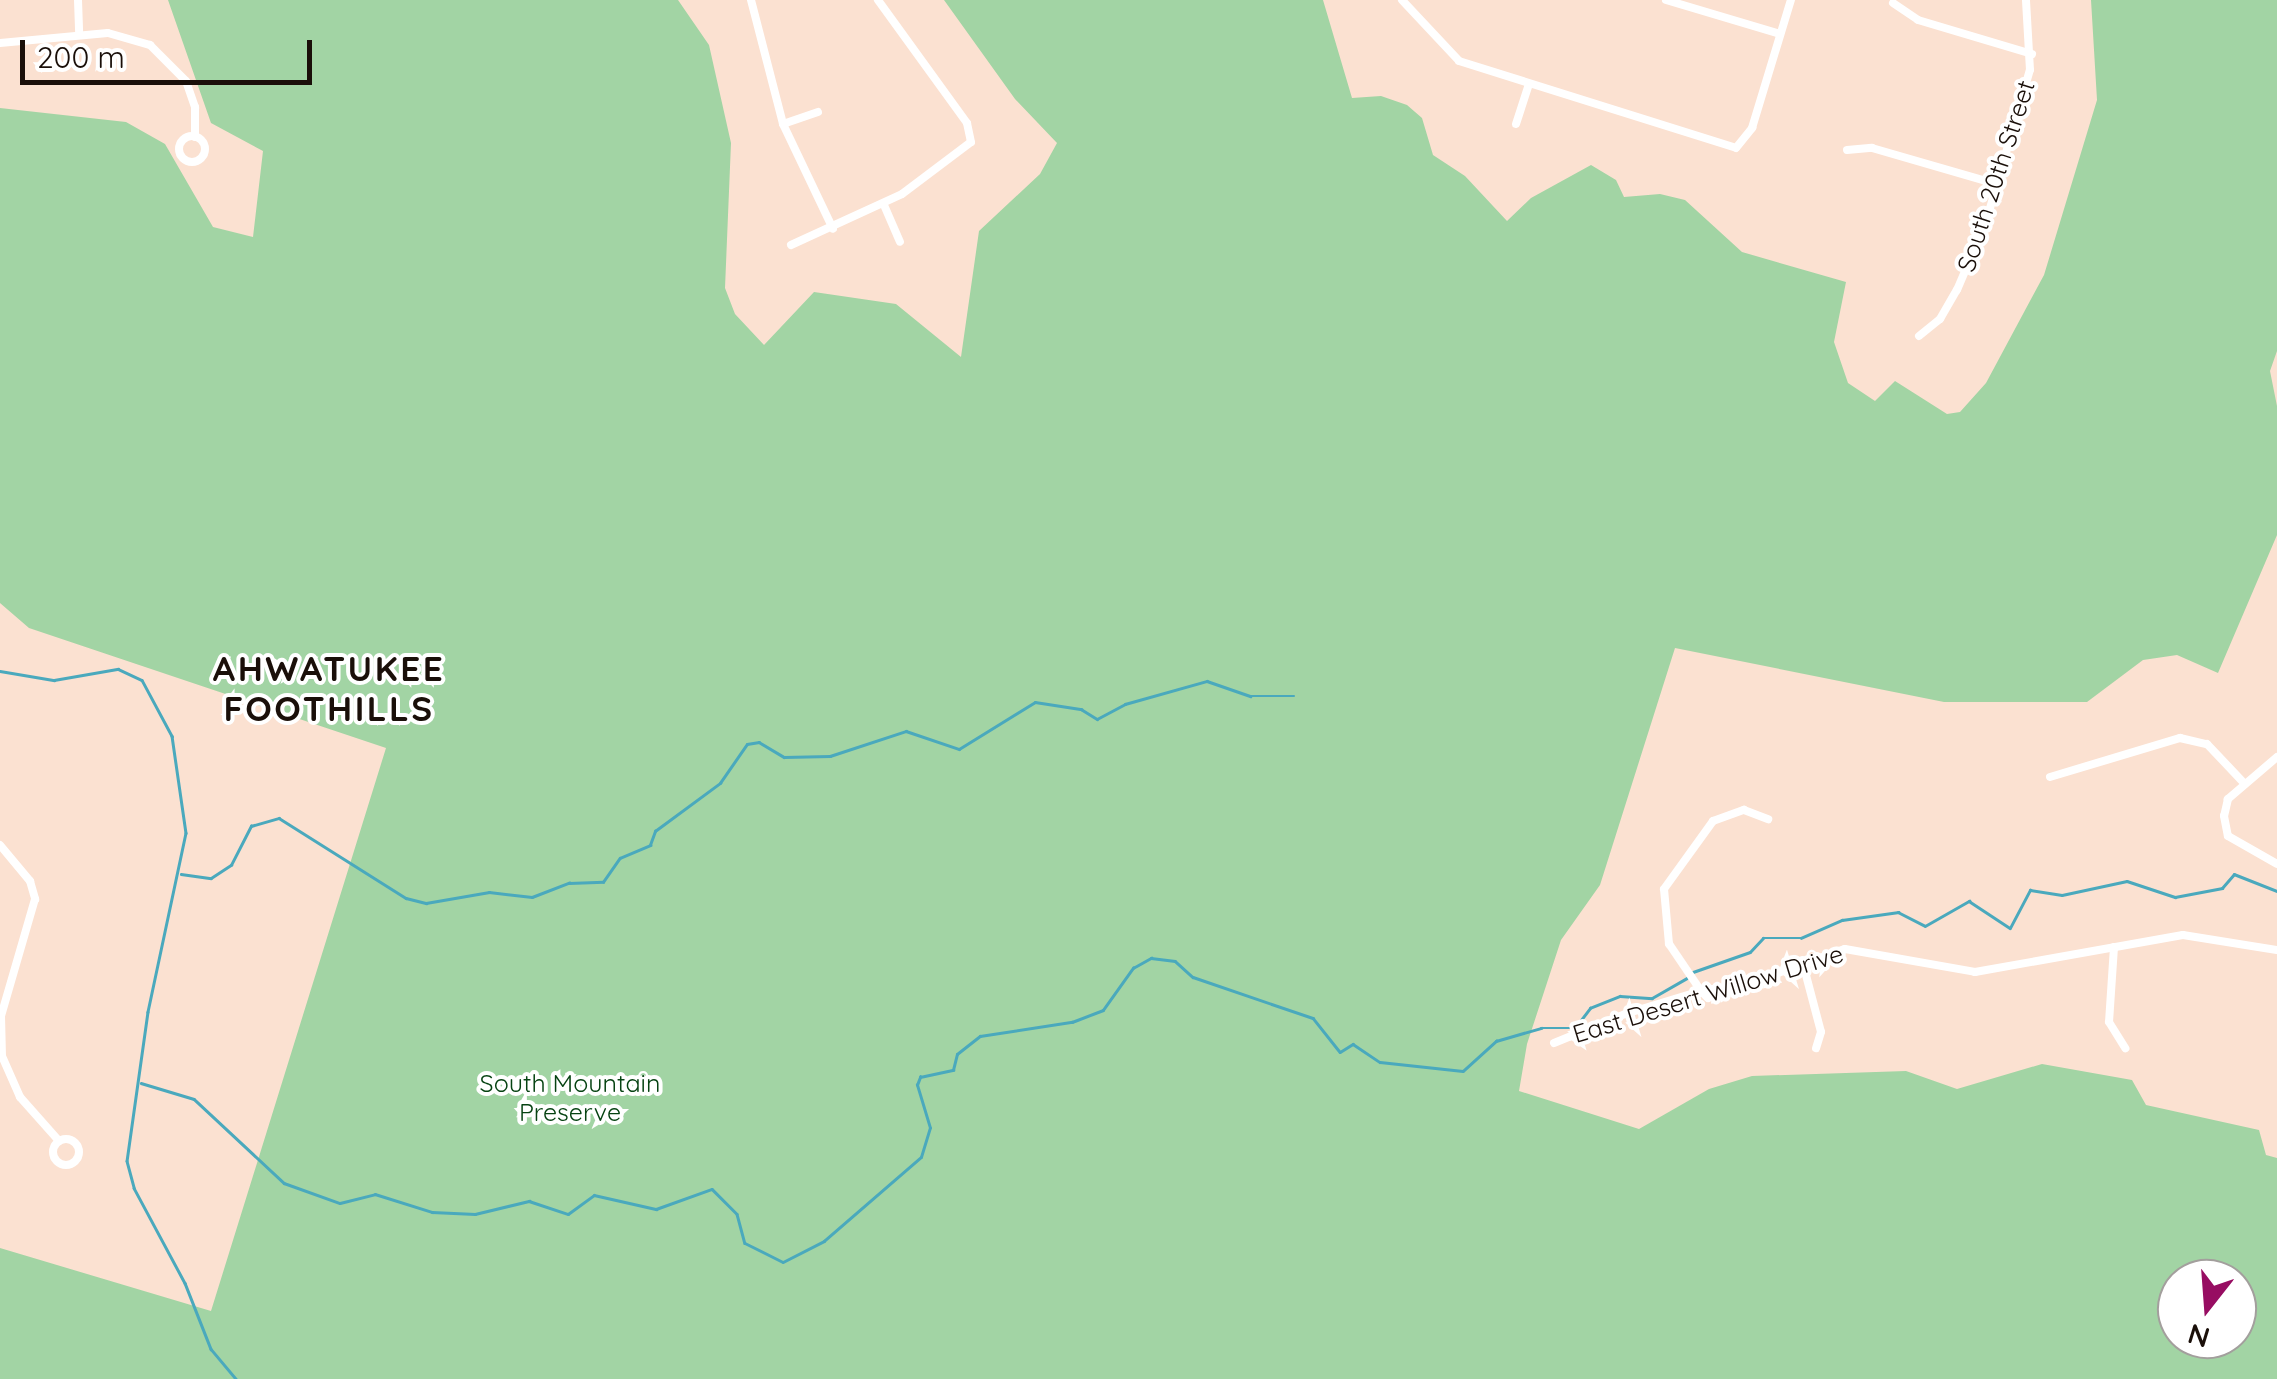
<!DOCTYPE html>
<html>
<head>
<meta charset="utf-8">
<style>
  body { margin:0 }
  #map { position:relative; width:2277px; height:1379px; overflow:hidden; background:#fbe1d1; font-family:Quicksand,sans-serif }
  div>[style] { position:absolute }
  .green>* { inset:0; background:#a2d4a4 }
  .stream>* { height:2.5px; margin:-1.25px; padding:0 1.25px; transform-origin:1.25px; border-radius:1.25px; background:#4aa9bd }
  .street>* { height:8px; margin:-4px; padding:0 4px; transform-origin:4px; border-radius:4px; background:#fff }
  .street>.ring { margin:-4px; padding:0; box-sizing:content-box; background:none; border:8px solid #fff; border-radius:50% }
  span { translate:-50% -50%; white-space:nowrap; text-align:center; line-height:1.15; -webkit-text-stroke:8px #fff; paint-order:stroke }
  .street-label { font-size:25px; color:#1a0f09 }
  .park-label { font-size:25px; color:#064312 }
  .district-label { font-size:35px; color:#1a0f09; font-weight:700; letter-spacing:2.5px }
  .north { position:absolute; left:2157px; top:1259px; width:100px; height:100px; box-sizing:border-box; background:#fff; border:2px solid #a39f9d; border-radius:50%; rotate:197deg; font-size:28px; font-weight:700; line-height:40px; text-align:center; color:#1a0f09 }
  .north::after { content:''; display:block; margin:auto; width:35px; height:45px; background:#970d62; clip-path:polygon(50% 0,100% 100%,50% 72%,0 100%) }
  .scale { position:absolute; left:20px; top:40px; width:292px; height:45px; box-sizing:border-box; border:5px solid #1a0f09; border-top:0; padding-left:12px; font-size:30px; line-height:35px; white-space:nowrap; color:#1a0f09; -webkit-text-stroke:8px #fff; paint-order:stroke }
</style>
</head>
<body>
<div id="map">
  <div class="green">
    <div style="clip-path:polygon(evenodd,168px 0,678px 0,709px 45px,731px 143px,725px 288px,735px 314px,764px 345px,814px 292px,896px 304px,961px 357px,979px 231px,1040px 174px,1057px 143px,1015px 99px,944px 0,1323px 0,1352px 98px,1381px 96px,1407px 105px,1422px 118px,1433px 155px,1465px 176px,1507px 221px,1531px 198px,1591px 165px,1616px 180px,1624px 197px,1660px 194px,1685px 200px,1742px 252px,1846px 282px,1834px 342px,1848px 383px,1875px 401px,1895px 381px,1947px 414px,1960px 412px,1986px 383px,2044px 275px,2097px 100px,2091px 0,2277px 0,2277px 351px,2270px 371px,2277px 406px,2277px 535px,2218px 673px,2177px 655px,2143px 660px,2087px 702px,1944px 702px,1675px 648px,1600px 885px,1561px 940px,1527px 1044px,1519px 1091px,1639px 1129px,1709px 1089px,1752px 1076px,1906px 1071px,1957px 1089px,2042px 1064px,2132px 1080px,2146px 1105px,2259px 1130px,2266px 1155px,2277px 1158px,2277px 1379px,0 1379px,0 1248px,211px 1311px,386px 748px,29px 628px,0 603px,0 108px,126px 122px,165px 144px,213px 227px,253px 237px,263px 151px,211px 123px,168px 0,2177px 1279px,2237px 1279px,2237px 1339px,2177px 1339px,2177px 1279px)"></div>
  </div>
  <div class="stream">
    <div style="left:0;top:671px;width:55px;rotate:9.5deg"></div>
    <div style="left:54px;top:680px;width:65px;rotate:-9.8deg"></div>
    <div style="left:118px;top:669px;width:26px;rotate:25deg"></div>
    <div style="left:142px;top:680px;width:64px;rotate:61.8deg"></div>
    <div style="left:172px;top:736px;width:98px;rotate:81.8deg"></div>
    <div style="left:186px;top:833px;width:183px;rotate:102deg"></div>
    <div style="left:148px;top:1012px;width:150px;rotate:98deg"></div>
    <div style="left:127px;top:1161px;width:28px;rotate:75deg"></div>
    <div style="left:134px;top:1188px;width:108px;rotate:61.8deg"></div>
    <div style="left:185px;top:1283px;width:71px;rotate:68.5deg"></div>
    <div style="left:211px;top:1349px;width:39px;rotate:50deg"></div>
    <div style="left:181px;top:874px;width:30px;rotate:8deg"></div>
    <div style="left:211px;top:878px;width:24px;rotate:-33deg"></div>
    <div style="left:231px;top:865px;width:44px;rotate:-62.9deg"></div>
    <div style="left:251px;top:826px;width:29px;rotate:-16deg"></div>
    <div style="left:279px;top:818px;width:150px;rotate:32.2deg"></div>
    <div style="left:406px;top:898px;width:21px;rotate:14deg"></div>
    <div style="left:426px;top:903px;width:64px;rotate:-9.9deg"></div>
    <div style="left:489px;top:892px;width:43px;rotate:6.6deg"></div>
    <div style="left:532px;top:897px;width:40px;rotate:-21deg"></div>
    <div style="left:569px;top:883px;width:34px;rotate:-2deg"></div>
    <div style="left:603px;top:882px;width:29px;rotate:-55deg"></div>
    <div style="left:620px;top:858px;width:33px;rotate:-23deg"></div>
    <div style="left:650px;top:845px;width:15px;rotate:-70deg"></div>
    <div style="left:655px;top:831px;width:81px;rotate:-36.4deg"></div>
    <div style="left:720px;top:783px;width:47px;rotate:-55.3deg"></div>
    <div style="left:747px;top:744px;width:12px;rotate:-9deg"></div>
    <div style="left:759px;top:742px;width:29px;rotate:31deg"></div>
    <div style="left:784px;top:757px;width:46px;rotate:-1.2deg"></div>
    <div style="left:830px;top:756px;width:80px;rotate:-18.2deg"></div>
    <div style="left:906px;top:731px;width:56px;rotate:18.8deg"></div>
    <div style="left:959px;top:749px;width:89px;rotate:-31.7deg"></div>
    <div style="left:1035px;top:702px;width:47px;rotate:8.7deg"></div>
    <div style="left:1081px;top:709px;width:19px;rotate:32deg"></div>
    <div style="left:1097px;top:719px;width:32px;rotate:-28deg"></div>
    <div style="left:1125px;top:704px;width:85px;rotate:-15.7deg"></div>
    <div style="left:1207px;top:681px;width:46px;rotate:19.2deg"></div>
    <div style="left:1250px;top:696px;width:44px"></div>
    <div style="left:1693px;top:972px;width:60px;rotate:-19.3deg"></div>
    <div style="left:1750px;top:952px;width:19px;rotate:-47deg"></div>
    <div style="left:1763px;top:938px;width:38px"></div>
    <div style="left:1801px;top:938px;width:45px;rotate:-23.7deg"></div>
    <div style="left:1842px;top:920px;width:57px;rotate:-8.1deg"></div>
    <div style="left:1898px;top:912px;width:30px;rotate:27deg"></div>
    <div style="left:1925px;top:926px;width:51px;rotate:-29.6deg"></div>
    <div style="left:1969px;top:901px;width:49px;rotate:33.4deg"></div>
    <div style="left:2010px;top:928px;width:43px;rotate:-62.2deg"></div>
    <div style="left:2030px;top:890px;width:32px;rotate:9deg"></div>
    <div style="left:2062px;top:895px;width:66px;rotate:-12.2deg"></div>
    <div style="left:2127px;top:881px;width:51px;rotate:18.4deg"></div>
    <div style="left:2175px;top:897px;width:48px;rotate:-10.8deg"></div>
    <div style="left:2222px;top:888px;width:18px;rotate:-49deg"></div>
    <div style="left:2234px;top:874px;width:46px;rotate:21.6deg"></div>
    <div style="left:141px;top:1083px;width:55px;rotate:16.8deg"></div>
    <div style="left:194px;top:1099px;width:123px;rotate:43deg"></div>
    <div style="left:284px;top:1183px;width:59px;rotate:19.7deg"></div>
    <div style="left:340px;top:1203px;width:36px;rotate:-14deg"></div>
    <div style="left:375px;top:1194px;width:60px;rotate:17.5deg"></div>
    <div style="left:432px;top:1212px;width:43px;rotate:2.7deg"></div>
    <div style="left:475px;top:1214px;width:56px;rotate:-13.5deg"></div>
    <div style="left:529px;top:1201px;width:41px;rotate:18.4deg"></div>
    <div style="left:568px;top:1214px;width:32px;rotate:-36deg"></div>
    <div style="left:594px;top:1195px;width:64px;rotate:12.7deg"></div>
    <div style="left:656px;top:1209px;width:59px;rotate:-19.7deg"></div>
    <div style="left:712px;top:1189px;width:35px;rotate:45deg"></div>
    <div style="left:737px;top:1214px;width:30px;rotate:75deg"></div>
    <div style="left:745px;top:1243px;width:42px;rotate:26.6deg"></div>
    <div style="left:783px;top:1262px;width:46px;rotate:-27.1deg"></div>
    <div style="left:824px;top:1241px;width:128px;rotate:-40.9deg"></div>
    <div style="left:921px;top:1157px;width:30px;rotate:-73deg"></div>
    <div style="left:930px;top:1128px;width:45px;rotate:-106.8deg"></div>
    <div style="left:917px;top:1085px;width:9px;rotate:-69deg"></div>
    <div style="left:920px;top:1077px;width:34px;rotate:-12deg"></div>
    <div style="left:953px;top:1070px;width:16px;rotate:-76deg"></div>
    <div style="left:957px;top:1054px;width:29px;rotate:-38deg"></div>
    <div style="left:980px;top:1036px;width:93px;rotate:-8.7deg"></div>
    <div style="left:1072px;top:1022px;width:33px;rotate:-21deg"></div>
    <div style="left:1103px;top:1010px;width:52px;rotate:-54.5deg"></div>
    <div style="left:1133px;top:968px;width:21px;rotate:-29deg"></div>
    <div style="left:1151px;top:958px;width:24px;rotate:7deg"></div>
    <div style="left:1175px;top:961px;width:24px;rotate:42deg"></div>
    <div style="left:1193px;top:977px;width:127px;rotate:18.9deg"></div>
    <div style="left:1313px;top:1018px;width:43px;rotate:51.5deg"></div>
    <div style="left:1340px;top:1052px;width:15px;rotate:-32deg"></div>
    <div style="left:1353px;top:1044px;width:32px;rotate:34deg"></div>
    <div style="left:1380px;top:1062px;width:83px;rotate:6.2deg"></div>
    <div style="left:1463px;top:1071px;width:45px;rotate:-42.3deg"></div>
    <div style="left:1496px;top:1041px;width:47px;rotate:-16.1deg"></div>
    <div style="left:1541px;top:1028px;width:34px"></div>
    <div style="left:1575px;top:1028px;width:25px;rotate:-53deg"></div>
    <div style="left:1590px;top:1008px;width:32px;rotate:-22deg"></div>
    <div style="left:1620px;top:996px;width:32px;rotate:4deg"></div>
    <div style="left:1652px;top:998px;width:40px;rotate:-29.7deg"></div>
  </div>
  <div class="street">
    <div style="left:78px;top:0;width:34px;rotate:88deg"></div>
    <div style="left:751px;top:0;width:128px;rotate:75.5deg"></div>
    <div style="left:783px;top:124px;width:116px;rotate:64.5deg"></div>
    <div style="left:1402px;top:0;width:83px;rotate:46.9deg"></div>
    <div style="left:1459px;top:61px;width:290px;rotate:17.4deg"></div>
    <div style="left:1736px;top:148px;width:26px;rotate:-51deg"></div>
    <div style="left:1752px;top:128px;width:134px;rotate:-73.1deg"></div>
    <div style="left:1666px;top:0;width:119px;rotate:16.6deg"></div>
    <div style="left:1893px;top:3px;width:30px;rotate:34deg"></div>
    <div style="left:1918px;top:20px;width:119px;rotate:16.6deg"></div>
    <div style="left:0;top:43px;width:108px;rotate:-5.3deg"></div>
    <div style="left:108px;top:33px;width:44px;rotate:15.9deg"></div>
    <div style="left:150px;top:45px;width:51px;rotate:45deg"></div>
    <div style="left:186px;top:81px;width:28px;rotate:71deg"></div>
    <div style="left:195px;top:107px;width:30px;rotate:90deg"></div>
    <div style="left:783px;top:124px;width:37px;rotate:-19deg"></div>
    <div style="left:1516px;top:124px;width:42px;rotate:-72deg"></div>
    <div class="ring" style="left:179px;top:136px;width:18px;height:18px"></div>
    <div style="left:1847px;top:150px;width:25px;rotate:-5deg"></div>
    <div style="left:1872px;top:148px;width:130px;rotate:16.1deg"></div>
    <div style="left:884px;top:205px;width:40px;rotate:66.6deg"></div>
    <div style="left:791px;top:245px;width:122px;rotate:-24.7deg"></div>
    <div style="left:902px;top:194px;width:86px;rotate:-37deg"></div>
    <div style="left:971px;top:142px;width:19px;rotate:-102deg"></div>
    <div style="left:967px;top:123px;width:152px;rotate:-125.9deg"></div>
    <div style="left:1919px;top:336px;width:27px;rotate:-39deg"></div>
    <div style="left:1940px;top:319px;width:34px;rotate:-60deg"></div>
    <div style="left:1957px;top:290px;width:74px;rotate:-66.9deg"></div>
    <div style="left:1986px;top:222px;width:158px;rotate:-73.9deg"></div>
    <div style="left:2030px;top:70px;width:70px;rotate:-93.3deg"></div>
    <div style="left:2277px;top:757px;width:65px;rotate:139.4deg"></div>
    <div style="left:2228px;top:799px;width:17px;rotate:103deg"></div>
    <div style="left:2224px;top:816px;width:20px;rotate:79deg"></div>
    <div style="left:2228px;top:836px;width:56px;rotate:29.7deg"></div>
    <div style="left:2050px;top:777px;width:136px;rotate:-16.7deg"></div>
    <div style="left:2180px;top:738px;width:28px;rotate:13deg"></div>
    <div style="left:2207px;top:744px;width:55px;rotate:46.5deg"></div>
    <div style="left:0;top:845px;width:47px;rotate:50.2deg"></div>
    <div style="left:30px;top:881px;width:19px;rotate:74deg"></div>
    <div style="left:35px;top:899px;width:122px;rotate:106.2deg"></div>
    <div style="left:1px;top:1016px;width:40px;rotate:88.6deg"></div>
    <div style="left:2px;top:1056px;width:45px;rotate:66.3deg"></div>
    <div style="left:20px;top:1097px;width:59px;rotate:48.4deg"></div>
    <div style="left:2114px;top:947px;width:75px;rotate:93.8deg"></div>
    <div style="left:2109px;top:1022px;width:31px;rotate:58deg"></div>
    <div style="left:1802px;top:960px;width:74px;rotate:75.2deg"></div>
    <div style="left:1821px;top:1032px;width:17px;rotate:107deg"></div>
    <div style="left:1701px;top:991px;width:57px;rotate:-124.2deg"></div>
    <div style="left:1669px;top:944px;width:55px;rotate:-95.2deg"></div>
    <div style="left:1664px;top:889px;width:84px;rotate:-54.2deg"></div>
    <div style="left:1713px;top:821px;width:33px;rotate:-20deg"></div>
    <div style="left:1744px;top:810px;width:26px;rotate:21deg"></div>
    <div style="left:1554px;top:1043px;width:77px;rotate:-22.2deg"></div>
    <div style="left:1625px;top:1014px;width:79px;rotate:-16.8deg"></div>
    <div style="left:1701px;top:991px;width:10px;rotate:45deg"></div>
    <div style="left:1708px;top:998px;width:145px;rotate:-19.7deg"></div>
    <div style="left:1845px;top:949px;width:132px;rotate:10deg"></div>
    <div style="left:1975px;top:972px;width:211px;rotate:-10.1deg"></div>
    <div style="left:2183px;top:935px;width:95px;rotate:9.1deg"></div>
    <div class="ring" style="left:53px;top:1139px;width:18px;height:18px"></div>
  </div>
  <div class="street-label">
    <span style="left:1996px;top:176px;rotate:-72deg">South 20th Street</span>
    <span style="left:1708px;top:994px;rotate:-17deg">East Desert Willow Drive</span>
  </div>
  <div class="park-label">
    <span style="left:570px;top:1098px">South Mountain<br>Preserve</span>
  </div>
  <div class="district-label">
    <span style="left:329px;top:688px">AHWATUKEE<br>FOOTHILLS</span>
  </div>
  <div class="north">N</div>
  <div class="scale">200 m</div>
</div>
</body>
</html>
